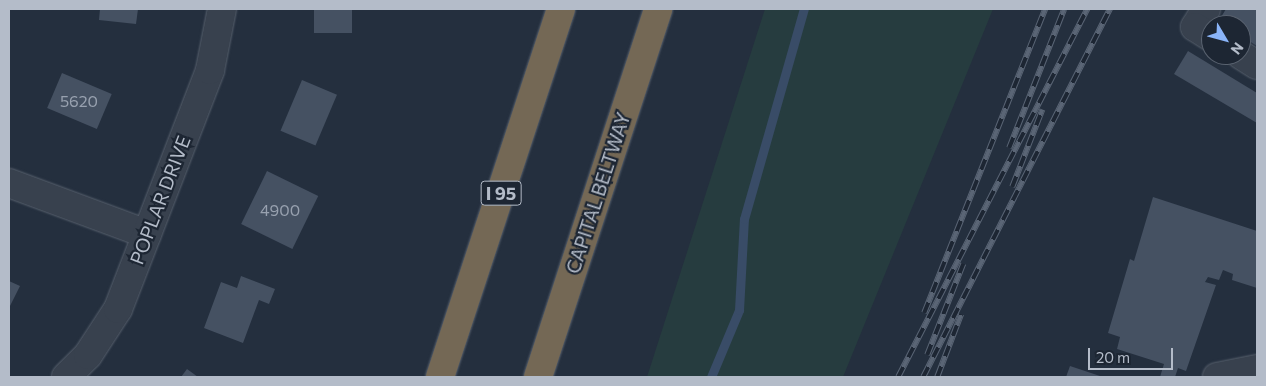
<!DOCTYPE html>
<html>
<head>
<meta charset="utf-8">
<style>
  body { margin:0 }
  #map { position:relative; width:1266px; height:386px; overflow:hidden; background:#242f3e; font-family:Commissioner,sans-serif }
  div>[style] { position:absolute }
  .green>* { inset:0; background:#263c3f }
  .stream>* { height:9px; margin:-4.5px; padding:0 4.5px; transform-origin:4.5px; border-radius:4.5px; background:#394c67 }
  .building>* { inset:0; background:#455162; transform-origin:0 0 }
  .roads { filter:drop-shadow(0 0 1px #565f6c) drop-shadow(0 0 1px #565f6c) }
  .minor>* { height:28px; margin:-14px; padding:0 14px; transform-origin:14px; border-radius:14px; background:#38414e }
  .highway>* { height:28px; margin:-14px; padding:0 14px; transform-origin:14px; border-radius:14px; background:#746855 }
  .rail>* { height:5.5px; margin-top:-2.75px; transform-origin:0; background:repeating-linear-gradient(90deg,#1d2633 0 11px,#5a6575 0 22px); box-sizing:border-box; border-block:1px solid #5a6575 }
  span { translate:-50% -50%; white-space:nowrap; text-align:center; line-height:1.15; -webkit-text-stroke:4.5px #1d2633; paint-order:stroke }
  .number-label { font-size:16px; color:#98a1af }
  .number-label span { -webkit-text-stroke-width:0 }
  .shield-label span { padding:1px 4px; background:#1d2633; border:1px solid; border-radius:4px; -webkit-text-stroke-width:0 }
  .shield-label { font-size:18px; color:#b4bcc9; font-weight:700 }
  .street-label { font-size:19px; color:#b4bcc9 }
  .frame { position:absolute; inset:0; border:10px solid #b4bcc9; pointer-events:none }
  .north { position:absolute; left:1201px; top:15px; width:50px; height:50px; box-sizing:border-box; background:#1d2633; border:1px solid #59626f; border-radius:50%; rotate:127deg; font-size:14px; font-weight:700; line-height:20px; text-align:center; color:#b4bcc9 }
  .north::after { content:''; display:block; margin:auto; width:18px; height:22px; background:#8ab4f8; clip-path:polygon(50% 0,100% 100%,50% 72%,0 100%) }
  .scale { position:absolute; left:1088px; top:348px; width:85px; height:22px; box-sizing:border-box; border:2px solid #b4bcc9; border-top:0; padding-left:6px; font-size:15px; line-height:18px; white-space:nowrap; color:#b4bcc9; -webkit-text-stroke:4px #1d2633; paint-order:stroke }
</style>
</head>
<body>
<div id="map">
  <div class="green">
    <div style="clip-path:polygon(765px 9px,993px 9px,843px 377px,647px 377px)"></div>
  </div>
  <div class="stream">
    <div style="left:711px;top:377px;width:73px;rotate:-67.3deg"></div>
    <div style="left:739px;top:310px;width:91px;rotate:-86.9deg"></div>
    <div style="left:744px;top:219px;width:218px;rotate:-74.1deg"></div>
  </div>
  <div class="building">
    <div style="clip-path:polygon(100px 9px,138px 9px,136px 24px,99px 20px)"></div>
    <div style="left:314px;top:9px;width:38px;height:24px"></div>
    <div style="clip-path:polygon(1226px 9px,1257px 9px,1257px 46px,1241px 36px,1241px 25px,1218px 22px)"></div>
    <div style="clip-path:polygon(1188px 51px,1257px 93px,1257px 123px,1174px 74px)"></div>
    <div style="left:62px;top:73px;width:54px;height:38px;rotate:23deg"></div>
    <div style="left:302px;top:80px;width:38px;height:55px;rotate:23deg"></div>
    <div style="left:267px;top:171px;width:57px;height:59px;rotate:26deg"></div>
    <div style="clip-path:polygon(1153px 197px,1257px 231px,1257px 288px,1232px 280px,1233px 274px,1223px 270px,1219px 280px,1208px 277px,1205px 282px,1216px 285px,1186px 371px,1178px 368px,1175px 377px,1160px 377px,1164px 364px,1117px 349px,1120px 337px,1108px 333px,1130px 259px,1134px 261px)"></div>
    <div style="clip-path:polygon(241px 276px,275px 289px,269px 304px,259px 300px,243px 343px,204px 328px,221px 282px,237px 288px)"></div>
    <div style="clip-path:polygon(9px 281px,20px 286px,9px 308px)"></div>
    <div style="clip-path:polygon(1070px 366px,1103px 377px,1066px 377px)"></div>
    <div style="clip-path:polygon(187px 369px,198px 377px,181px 377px)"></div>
  </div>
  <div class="roads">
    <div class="minor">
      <div style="left:1206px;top:9px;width:21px;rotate:121deg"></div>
      <div style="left:1195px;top:27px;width:19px;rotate:32deg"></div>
      <div style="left:1241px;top:55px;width:19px;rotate:32deg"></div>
      <div style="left:9px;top:183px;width:147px;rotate:20.3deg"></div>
      <div style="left:66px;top:377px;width:31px;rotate:-45deg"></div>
      <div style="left:88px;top:355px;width:55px;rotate:-56.9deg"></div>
      <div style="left:118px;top:309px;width:256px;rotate:-68.9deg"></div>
      <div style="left:210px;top:70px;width:62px;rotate:-78.9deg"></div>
      <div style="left:1217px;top:377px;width:41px;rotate:-11.3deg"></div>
    </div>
    <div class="highway">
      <div style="left:440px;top:377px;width:387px;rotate:-71.8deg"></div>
      <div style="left:538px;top:377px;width:387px;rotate:-71.9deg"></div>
    </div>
  </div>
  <div class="rail">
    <div style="left:1009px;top:148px;width:149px;rotate:-68.4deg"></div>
    <div style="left:1012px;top:187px;width:83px;rotate:-68.7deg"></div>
    <div style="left:924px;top:313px;width:327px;rotate:-68.3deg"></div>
    <div style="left:927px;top:355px;width:98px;rotate:-68.4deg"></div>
    <div style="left:898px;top:377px;width:414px;rotate:-62.8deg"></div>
    <div style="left:923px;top:377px;width:413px;rotate:-63.1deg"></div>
    <div style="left:937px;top:377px;width:67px;rotate:-69.1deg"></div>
  </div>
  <div class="number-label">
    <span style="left:79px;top:101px">5620</span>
    <span style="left:280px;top:210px">4900</span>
  </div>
  <div class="shield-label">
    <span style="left:501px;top:193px">I 95</span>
  </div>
  <div class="street-label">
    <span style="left:598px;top:193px;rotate:-72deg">CAPITAL BELTWAY</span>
    <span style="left:160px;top:200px;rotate:-69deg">POPLAR DRIVE</span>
  </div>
  <div class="frame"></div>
  <div class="north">N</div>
  <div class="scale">20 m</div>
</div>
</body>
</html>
